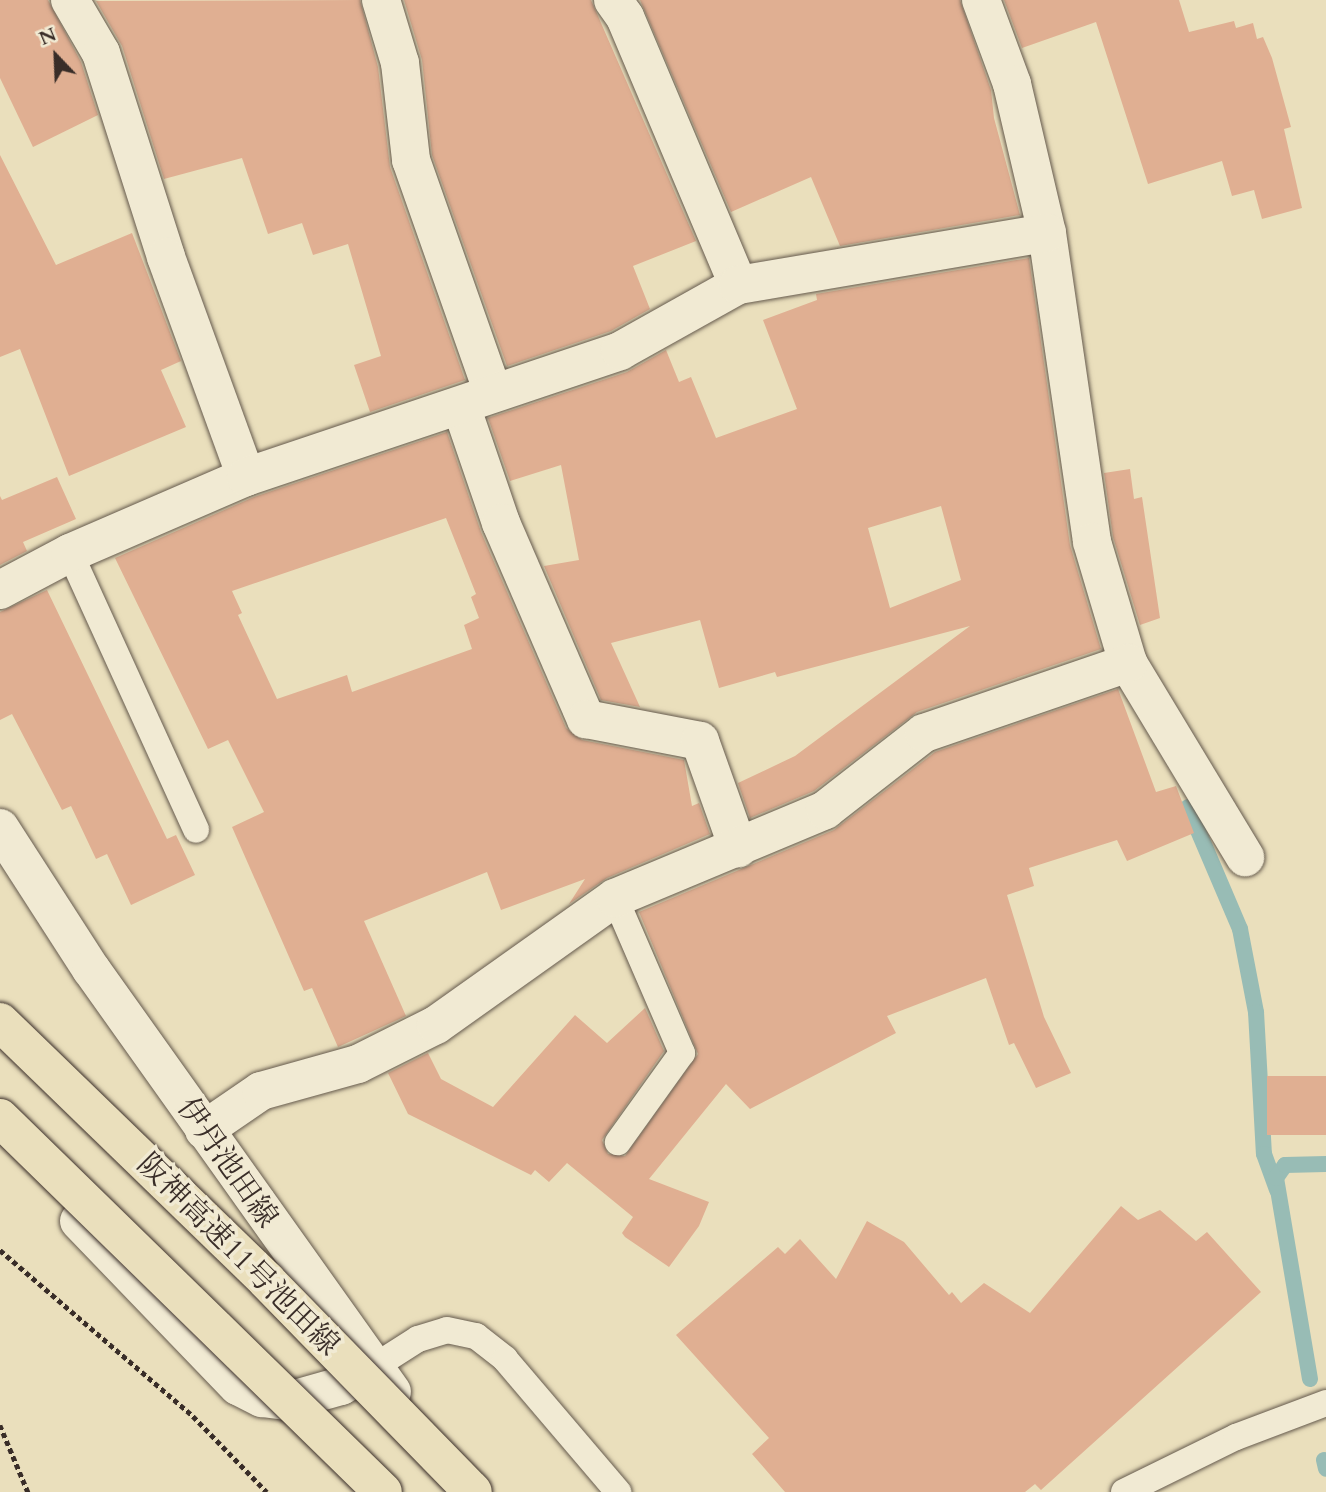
<!DOCTYPE html>
<html>
<head>
<meta charset="utf-8">
<style>
  body { margin:0 }
  #map { position:relative; width:1326px; height:1492px; overflow:hidden; background:#eadfbc; font-family:Cardo,"Noto Serif JP",serif }
  div>[style] { position:absolute }
  .stream>* { height:16px; margin:-8px; padding:0 8px; transform-origin:8px; border-radius:8px; background:#98bcb5 }
  .building>* { inset:0; background:#e0af92; transform-origin:0 0 }
  .path>* { height:4.5px; margin-top:-2.25px; transform-origin:0; background:repeating-linear-gradient(90deg,#392d28 0 5px,transparent 0 8.5px) }
  .roads { filter:drop-shadow(0 0 2px #655a4d) drop-shadow(0 0 2px #655a4d) }
  .lane>* { height:26px; margin:-13px; padding:0 13px; transform-origin:13px; border-radius:13px; background:#f1ead3 }
  .street>* { height:38px; margin:-19px; padding:0 19px; transform-origin:19px; border-radius:19px; background:#f1ead3 }
  .secondary>* { height:38px; margin:-19px; padding:0 19px; transform-origin:19px; border-radius:19px; background:#f1ead3 }
  .bridges { filter:drop-shadow(0 0 2px #392d28) drop-shadow(0 0 2px #392d28) }
  .highway-bridge>* { height:38px; margin:-19px; padding:0 19px; transform-origin:19px; border-radius:19px; background:#eadfbc }
  span { translate:-50% -50%; white-space:nowrap; text-align:center; line-height:1.15; -webkit-text-stroke:7px #f1ead3; paint-order:stroke }
  .street-label { font-size:30px; color:#392d28 }
  .north { position:absolute; left:21px; top:21px; width:70px; height:70px; -webkit-text-stroke:5px #f1ead3; paint-order:stroke; rotate:337deg; font-size:19px; font-weight:700; line-height:28px; text-align:center; color:#392d28 }
  .north::after { content:''; display:block; margin:auto; width:24px; height:32px; background:#392d28; clip-path:polygon(50% 0,100% 100%,50% 72%,0 100%) }
</style>
</head>
<body>
<div id="map">
  <div class="stream">
    <div style="left:1188px;top:807px;width:133px;rotate:66.9deg"></div>
    <div style="left:1240px;top:929px;width:85px;rotate:79.1deg"></div>
    <div style="left:1256px;top:1012px;width:142px;rotate:86.8deg"></div>
    <div style="left:1264px;top:1154px;width:38px;rotate:70deg"></div>
    <div style="left:1310px;top:1379px;width:204px;rotate:-99.6deg"></div>
    <div style="left:1276px;top:1178px;width:16px;rotate:-55deg"></div>
    <div style="left:1285px;top:1165px;width:41px;rotate:-1.4deg"></div>
    <div style="left:1324px;top:1460px;width:9px;rotate:77deg"></div>
  </div>
  <div class="building">
    <div style="clip-path:polygon(0 0,48px 0,81px 62px,98px 115px,33px 147px,0 78px)"></div>
    <div style="clip-path:polygon(360px 0,378px 67px,390px 167px,465px 380px,370px 412px,354px 365px,381px 356px,348px 244px,313px 255px,302px 223px,268px 234px,242px 158px,164px 179px,122px 46px,96px 1px)"></div>
    <div style="clip-path:polygon(404px 0,591px 0,696px 241px,633px 266px,650px 309px,611px 331px,507px 366px,432px 155px,422px 60px)"></div>
    <div style="clip-path:polygon(640px 0,960px 0,991px 90px,994px 118px,1020px 215px,840px 246px,811px 177px,731px 212px)"></div>
    <div style="clip-path:polygon(1004px 0,1179px 0,1189px 32px,1234px 21px,1236px 28px,1253px 23px,1257px 39px,1263px 37px,1272px 58px,1291px 127px,1284px 129px,1302px 208px,1262px 219px,1254px 190px,1232px 196px,1222px 161px,1148px 184px,1096px 22px,1022px 48px)"></div>
    <div style="clip-path:polygon(0 155px,56px 265px,132px 233px,181px 361px,161px 370px,186px 427px,69px 476px,20px 349px,0 357px)"></div>
    <div style="clip-path:polygon(evenodd,1029px 258px,1070px 545px,1101px 649px,917px 712px,814px 791px,750px 818px,738px 783px,795px 756px,970px 626px,777px 677px,775px 672px,719px 688px,700px 620px,611px 643px,640px 707px,601px 700px,544px 566px,579px 560px,561px 465px,510px 481px,488px 418px,627px 372px,666px 350px,679px 382px,691px 377px,716px 438px,797px 409px,763px 320px,817px 300px,816px 294px,1029px 258px,941px 506px,961px 580px,890px 608px,868px 528px,941px 506px)"></div>
    <div style="clip-path:polygon(evenodd,447px 432px,481px 532px,566px 728px,582px 740px,684px 760px,692px 806px,699px 803px,710px 834px,607px 878px,569px 904px,585px 879px,501px 910px,487px 872px,364px 921px,406px 1016px,338px 1047px,312px 988px,304px 991px,232px 827px,264px 812px,228px 740px,208px 749px,115px 558px,254px 497px,447px 432px,446px 518px,476px 594px,471px 597px,479px 618px,464px 625px,472px 649px,352px 692px,347px 675px,277px 699px,238px 615px,242px 613px,232px 591px,446px 518px)"></div>
    <div style="clip-path:polygon(1130px 469px,1134px 499px,1142px 497px,1160px 618px,1140px 625px,1113px 537px,1104px 473px)"></div>
    <div style="clip-path:polygon(57px 477px,76px 519px,23px 542px,27px 551px,0 565px,0 496px,2px 500px)"></div>
    <div style="clip-path:polygon(47px 590px,167px 839px,176px 835px,195px 875px,131px 905px,107px 854px,96px 859px,71px 806px,62px 810px,12px 714px,0 720px,0 612px)"></div>
    <div style="clip-path:polygon(1118px 689px,1156px 792px,1176px 786px,1194px 833px,1127px 861px,1117px 840px,1029px 868px,1034px 886px,1007px 895px,1044px 1017px,1071px 1073px,1036px 1088px,1014px 1043px,1009px 1045px,986px 978px,887px 1016px,896px 1033px,750px 1109px,726px 1084px,649px 1179px,709px 1202px,699px 1226px,669px 1267px,625px 1237px,622px 1233px,633px 1217px,567px 1163px,549px 1182px,535px 1170px,531px 1175px,408px 1114px,388px 1073px,428px 1053px,441px 1079px,493px 1107px,575px 1015px,607px 1043px,645px 1008px,664px 1051px,602px 1140px,608px 1154px,625px 1156px,698px 1054px,639px 912px,834px 830px,935px 752px)"></div>
    <div style="left:1326px;top:1076px;width:59px;height:59px;rotate:90deg"></div>
    <div style="clip-path:polygon(1121px 1206px,1138px 1220px,1160px 1210px,1196px 1241px,1207px 1232px,1261px 1292px,1041px 1490px,1035px 1484px,1025px 1492px,785px 1492px,752px 1454px,769px 1438px,676px 1335px,778px 1247px,785px 1254px,800px 1239px,836px 1279px,867px 1221px,904px 1242px,949px 1295px,952px 1292px,961px 1303px,984px 1283px,1030px 1313px)"></div>
  </div>
  <div class="path">
    <div style="left:0;top:1250px;width:255px;rotate:40.7deg"></div>
    <div style="left:193px;top:1416px;width:106px;rotate:45.8deg"></div>
    <div style="left:0;top:1425px;width:73px;rotate:67.3deg"></div>
  </div>
  <div class="roads">
    <div class="lane">
      <div style="left:70px;top:553px;width:304px;rotate:65.5deg"></div>
      <div style="left:615px;top:898px;width:169px;rotate:66.6deg"></div>
      <div style="left:682px;top:1053px;width:110px;rotate:125.7deg"></div>
      <div style="left:374px;top:1367px;width:52px;rotate:-32.5deg"></div>
      <div style="left:418px;top:1339px;width:30px;rotate:-17deg"></div>
      <div style="left:447px;top:1330px;width:30px;rotate:12deg"></div>
      <div style="left:476px;top:1336px;width:37px;rotate:38deg"></div>
      <div style="left:505px;top:1359px;width:175px;rotate:49.6deg"></div>
      <div style="left:1124px;top:1492px;width:125px;rotate:-26.2deg"></div>
      <div style="left:1236px;top:1437px;width:96px;rotate:-20.7deg"></div>
    </div>
    <div class="street">
      <div style="left:70px;top:0;width:61px;rotate:59.7deg"></div>
      <div style="left:101px;top:53px;width:214px;rotate:72.3deg"></div>
      <div style="left:166px;top:257px;width:234px;rotate:70deg"></div>
      <div style="left:381px;top:0;width:66px;rotate:73.2deg"></div>
      <div style="left:400px;top:63px;width:98px;rotate:83.5deg"></div>
      <div style="left:411px;top:160px;width:247px;rotate:70.6deg"></div>
      <div style="left:613px;top:0;width:21px;rotate:55deg"></div>
      <div style="left:625px;top:17px;width:291px;rotate:67.1deg"></div>
      <div style="left:981px;top:0;width:90px;rotate:69.7deg"></div>
      <div style="left:1012px;top:84px;width:153px;rotate:76.8deg"></div>
      <div style="left:1047px;top:233px;width:312px;rotate:81.7deg"></div>
      <div style="left:1092px;top:542px;width:126px;rotate:73.4deg"></div>
      <div style="left:1128px;top:663px;width:227px;rotate:58.9deg"></div>
      <div style="left:461px;top:406px;width:124px;rotate:71.1deg"></div>
      <div style="left:501px;top:523px;width:214px;rotate:66.6deg"></div>
      <div style="left:586px;top:719px;width:116px;rotate:10.9deg"></div>
      <div style="left:700px;top:741px;width:114px;rotate:70.4deg"></div>
      <div style="left:0;top:590px;width:79px;rotate:-27.9deg"></div>
      <div style="left:70px;top:553px;width:192px;rotate:-23.4deg"></div>
      <div style="left:246px;top:477px;width:395px;rotate:-18.6deg"></div>
      <div style="left:620px;top:351px;width:135px;rotate:-29.2deg"></div>
      <div style="left:738px;top:285px;width:313px;rotate:-9.6deg"></div>
      <div style="left:204px;top:1130px;width:69px;rotate:-34.4deg"></div>
      <div style="left:261px;top:1091px;width:101px;rotate:-15.6deg"></div>
      <div style="left:358px;top:1064px;width:87px;rotate:-26.6deg"></div>
      <div style="left:436px;top:1025px;width:219px;rotate:-35.4deg"></div>
      <div style="left:615px;top:898px;width:228px;rotate:-22.7deg"></div>
      <div style="left:825px;top:810px;width:125px;rotate:-37.9deg"></div>
      <div style="left:924px;top:733px;width:216px;rotate:-18.9deg"></div>
    </div>
    <div class="secondary">
      <div style="left:0;top:828px;width:168px;rotate:57.2deg"></div>
      <div style="left:91px;top:969px;width:519px;rotate:54.56deg"></div>
      <div style="left:79px;top:1221px;width:229px;rotate:46.1deg"></div>
      <div style="left:238px;top:1386px;width:27px;rotate:27deg"></div>
      <div style="left:262px;top:1398px;width:26px;rotate:7deg"></div>
      <div style="left:288px;top:1401px;width:55px;rotate:-15.8deg"></div>
      <div style="left:341px;top:1386px;width:38px;rotate:-30deg"></div>
    </div>
  </div>
  <div class="bridges">
    <div class="highway-bridge">
      <div style="left:0;top:1022px;width:371px;rotate:44.1deg"></div>
      <div style="left:266px;top:1280px;width:296px;rotate:45.7deg"></div>
      <div style="left:0;top:1118px;width:535px;rotate:44.32deg"></div>
    </div>
  </div>
  <div class="street-label">
    <span style="left:227px;top:1163px;rotate:55deg">伊丹池田線</span>
    <span style="left:238px;top:1255px;rotate:45deg">阪神高速11号池田線</span>
  </div>
  <div class="north">N</div>
</div>
</body>
</html>
